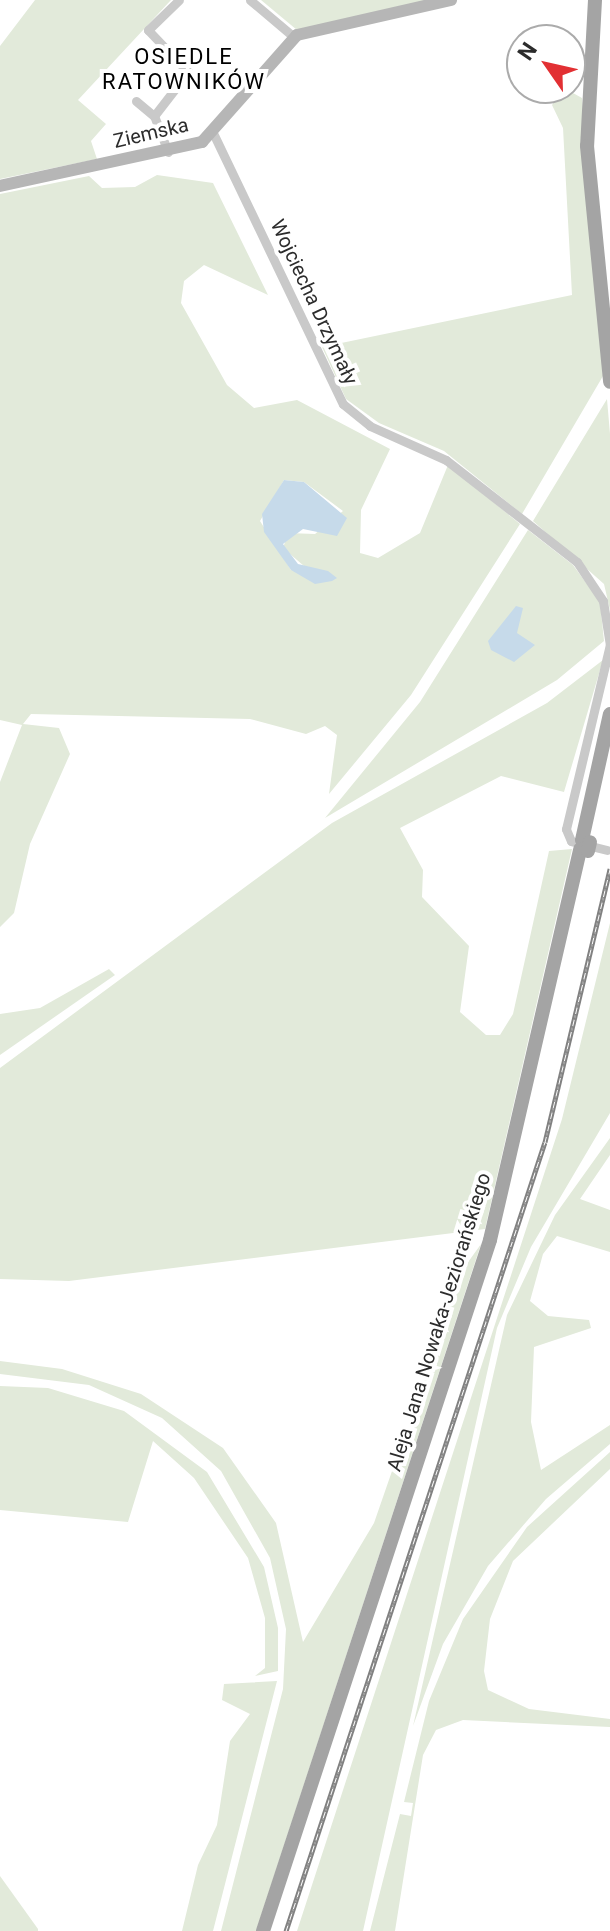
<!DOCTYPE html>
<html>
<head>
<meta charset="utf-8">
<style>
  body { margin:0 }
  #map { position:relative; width:610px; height:1931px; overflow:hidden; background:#fff; font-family:Roboto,sans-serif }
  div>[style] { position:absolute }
  .green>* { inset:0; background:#e2eada }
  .water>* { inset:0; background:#c6daea }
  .street>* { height:9px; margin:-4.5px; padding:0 4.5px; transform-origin:4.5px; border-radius:4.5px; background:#c9c9c9 }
  .secondary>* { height:12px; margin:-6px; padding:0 6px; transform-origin:6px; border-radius:6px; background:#b6b6b6 }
  .primary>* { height:14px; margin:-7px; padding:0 7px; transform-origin:7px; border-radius:7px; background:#a4a4a4 }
  .rail>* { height:5px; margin-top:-2.5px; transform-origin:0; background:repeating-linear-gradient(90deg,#fff 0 6px,#818181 0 12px); box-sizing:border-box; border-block:2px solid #818181 }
  .primary-bridge>* { height:14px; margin:-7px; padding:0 7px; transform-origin:7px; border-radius:7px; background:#a4a4a4 }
  span { translate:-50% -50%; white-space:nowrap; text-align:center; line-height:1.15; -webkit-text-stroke:8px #fff; paint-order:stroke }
  .street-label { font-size:20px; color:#2c2c2c }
  .neighbourhood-label { font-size:22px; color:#000; letter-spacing:2px }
  .north { position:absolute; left:506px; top:24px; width:80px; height:80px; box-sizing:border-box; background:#fff; border:2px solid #ababab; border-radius:50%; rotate:304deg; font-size:22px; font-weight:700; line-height:32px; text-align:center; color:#2c2c2c }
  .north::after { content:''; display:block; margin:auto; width:28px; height:36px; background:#e23033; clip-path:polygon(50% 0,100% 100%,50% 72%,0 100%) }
</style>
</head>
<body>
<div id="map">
  <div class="green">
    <div style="clip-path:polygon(35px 0,171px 0,78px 100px,106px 124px,91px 141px,97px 159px,0 179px,0 46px)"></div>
    <div style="clip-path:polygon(261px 0,434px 0,297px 30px)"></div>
    <div style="clip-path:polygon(564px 88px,582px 98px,603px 376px,522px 514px,444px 451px,379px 423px,346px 399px,322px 347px,572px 295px,563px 128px,552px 105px)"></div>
    <div style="clip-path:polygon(evenodd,157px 175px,213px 183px,268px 295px,204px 265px,184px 281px,181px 303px,227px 385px,254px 408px,297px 400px,390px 449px,361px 510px,360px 553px,378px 558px,420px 533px,448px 465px,520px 524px,411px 695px,329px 794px,337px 735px,325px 726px,306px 734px,250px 719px,31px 714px,23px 724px,59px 728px,70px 754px,30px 844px,14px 913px,0 927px,0 782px,22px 725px,0 720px,0 194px,89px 176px,102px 188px,135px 187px,157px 175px,284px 480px,304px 482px,343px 511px,315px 534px,288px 533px,283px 548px,311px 572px,291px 570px,260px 521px,284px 480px)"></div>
    <div style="clip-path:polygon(607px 399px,610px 434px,610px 610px,604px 584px,533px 521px)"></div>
    <div style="clip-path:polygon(528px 530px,573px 565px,600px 602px,604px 641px,557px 680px,325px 818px,420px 702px)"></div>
    <div style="clip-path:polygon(603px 660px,564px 792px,501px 776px,400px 828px,423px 870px,422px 897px,469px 946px,460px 1012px,486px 1035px,500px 1035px,513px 1014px,549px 851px,572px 849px,485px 1229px,69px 1281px,0 1279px,0 1068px,332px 823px,547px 703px)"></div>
    <div style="clip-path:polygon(610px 923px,610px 1113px,531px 1247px,497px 1328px,363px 1931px,297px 1931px,562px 1119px)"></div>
    <div style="clip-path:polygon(109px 969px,115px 975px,0 1055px,0 1014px,40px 1008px)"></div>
    <div style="clip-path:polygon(610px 1138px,610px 1155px,580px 1199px,610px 1210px,610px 1252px,557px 1236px,543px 1254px,530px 1301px,548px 1316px,589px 1320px,591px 1328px,534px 1347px,531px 1422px,541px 1470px,610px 1425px,610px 1444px,546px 1499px,488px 1566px,443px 1644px,413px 1726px,507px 1315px,555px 1215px)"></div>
    <div style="clip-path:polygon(481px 1244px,256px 1931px,221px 1931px,283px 1689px,286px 1629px,270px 1558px,221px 1471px,162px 1418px,89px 1385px,0 1374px,0 1361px,62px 1369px,141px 1394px,223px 1448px,276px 1523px,303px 1642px,374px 1523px,461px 1272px)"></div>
    <div style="clip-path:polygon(0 1386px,48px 1388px,124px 1411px,207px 1472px,264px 1567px,278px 1628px,278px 1671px,255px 1676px,265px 1668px,265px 1618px,248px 1558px,194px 1478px,153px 1441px,128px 1522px,0 1510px)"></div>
    <div style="clip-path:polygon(610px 1452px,610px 1469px,513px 1561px,490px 1619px,484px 1671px,488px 1690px,529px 1709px,610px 1719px,610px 1727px,463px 1720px,436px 1730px,423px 1755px,395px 1931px,370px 1931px,400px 1814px,411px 1816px,413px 1803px,404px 1802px,429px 1701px,463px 1619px,527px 1527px)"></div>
    <div style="clip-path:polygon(277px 1681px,213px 1931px,182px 1931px,198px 1865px,217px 1825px,230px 1741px,250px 1714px,222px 1700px,224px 1684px)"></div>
    <div style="clip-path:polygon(0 1876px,38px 1929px,38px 1931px,0 1931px)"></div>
  </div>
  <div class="water">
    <div style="clip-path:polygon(284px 480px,304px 482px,347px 518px,337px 536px,303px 529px,283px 544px,298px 564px,328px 571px,337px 578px,332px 581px,315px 584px,291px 570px,264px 532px,262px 514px)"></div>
    <div style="clip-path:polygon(516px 606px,523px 608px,517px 633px,535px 645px,514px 662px,491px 650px,488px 641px)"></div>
  </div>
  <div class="street">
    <div style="left:250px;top:0;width:57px;rotate:40.1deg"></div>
    <div style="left:136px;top:101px;width:23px;rotate:40deg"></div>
    <div style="left:214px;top:135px;width:298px;rotate:64.4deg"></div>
    <div style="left:343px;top:404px;width:35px;rotate:39deg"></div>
    <div style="left:370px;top:426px;width:83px;rotate:24.1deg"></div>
    <div style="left:446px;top:460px;width:166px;rotate:37.9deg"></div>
    <div style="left:577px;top:562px;width:47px;rotate:56.3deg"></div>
    <div style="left:603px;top:601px;width:45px;rotate:81deg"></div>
    <div style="left:168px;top:152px;width:39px;rotate:-111deg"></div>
    <div style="left:154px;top:116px;width:56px;rotate:-52.3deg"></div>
    <div style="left:188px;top:72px;width:58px;rotate:-133.6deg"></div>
    <div style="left:148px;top:30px;width:43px;rotate:-44.1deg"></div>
    <div style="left:607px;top:850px;width:37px;rotate:-166deg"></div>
    <div style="left:571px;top:841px;width:13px;rotate:-113deg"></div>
    <div style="left:566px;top:829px;width:189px;rotate:-76.6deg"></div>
  </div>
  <div class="secondary">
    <div style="left:0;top:186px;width:207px;rotate:-12.3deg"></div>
    <div style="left:202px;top:142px;width:143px;rotate:-48.4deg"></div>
    <div style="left:297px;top:35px;width:158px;rotate:-12.8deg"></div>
  </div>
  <div class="primary">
    <div style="left:595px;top:0;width:146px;rotate:93.1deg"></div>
    <div style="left:587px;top:146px;width:237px;rotate:84.4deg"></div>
    <div style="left:582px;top:840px;width:129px;rotate:-77.5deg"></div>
    <div style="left:263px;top:1931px;width:727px;rotate:-71.81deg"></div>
    <div style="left:490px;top:1240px;width:401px;rotate:-77deg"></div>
  </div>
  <div class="rail">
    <div style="left:286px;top:1931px;width:830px;rotate:-71.83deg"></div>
    <div style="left:545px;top:1142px;width:281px;rotate:-76.6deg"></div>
  </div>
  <div class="primary-bridge">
    <div style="left:588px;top:851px;width:9px;rotate:-77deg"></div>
  </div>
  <div class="street-label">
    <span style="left:151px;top:133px;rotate:-13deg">Ziemska</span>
    <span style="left:314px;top:302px;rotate:65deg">Wojciecha Drzymały</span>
    <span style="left:439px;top:1322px;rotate:-73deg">Aleja Jana Nowaka-Jeziorańskiego</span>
  </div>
  <div class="neighbourhood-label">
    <span style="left:184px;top:69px">OSIEDLE<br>RATOWNIKÓW</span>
  </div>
  <div class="north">N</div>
</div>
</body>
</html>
